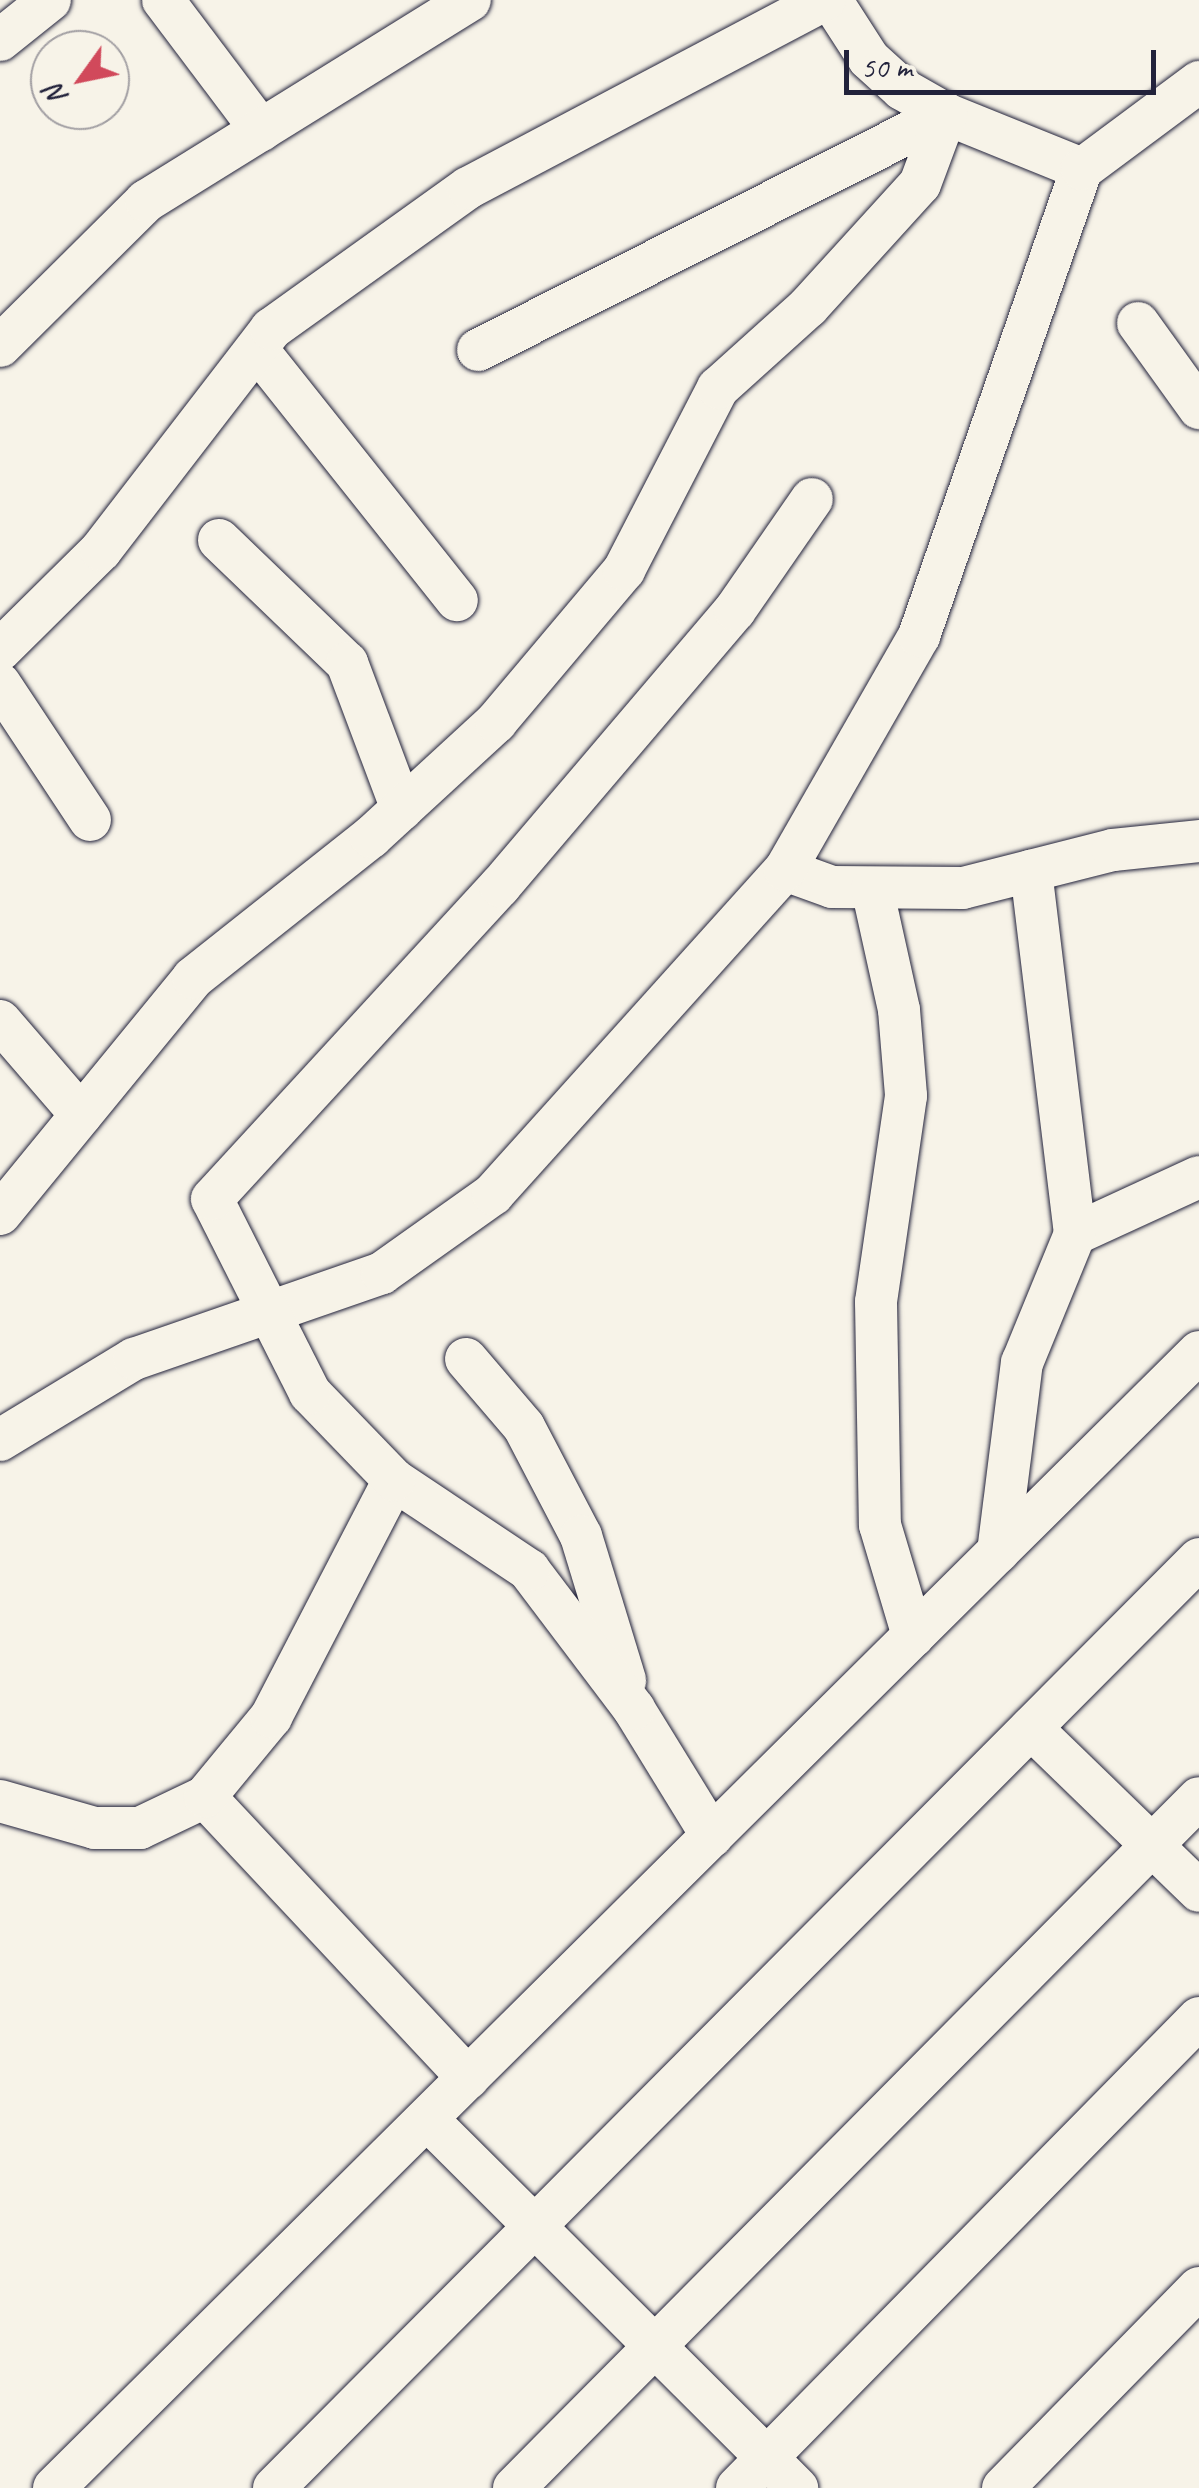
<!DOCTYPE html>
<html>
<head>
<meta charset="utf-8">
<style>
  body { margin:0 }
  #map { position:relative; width:1199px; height:2488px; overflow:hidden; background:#f7f3e8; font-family:Caveat,sans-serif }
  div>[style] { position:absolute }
  .roads { filter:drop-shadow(0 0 2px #22223b) drop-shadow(0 0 2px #22223b) }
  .minor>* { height:42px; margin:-21px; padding:0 21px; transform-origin:21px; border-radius:21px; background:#f7f3e8 }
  span { translate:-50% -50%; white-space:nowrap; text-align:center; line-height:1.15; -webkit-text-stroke:8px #f7f3e8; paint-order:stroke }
  .north { position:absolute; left:30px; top:30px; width:100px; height:100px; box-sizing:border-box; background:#f7f3e8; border:2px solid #a29fa3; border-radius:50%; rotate:237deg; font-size:28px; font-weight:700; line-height:40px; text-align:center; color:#22223b }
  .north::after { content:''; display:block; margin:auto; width:35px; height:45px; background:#d1495b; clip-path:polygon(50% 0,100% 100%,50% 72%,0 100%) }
  .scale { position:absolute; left:844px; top:50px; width:312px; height:45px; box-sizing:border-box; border:5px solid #22223b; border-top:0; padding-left:12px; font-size:30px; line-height:35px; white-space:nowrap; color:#22223b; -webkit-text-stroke:8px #f7f3e8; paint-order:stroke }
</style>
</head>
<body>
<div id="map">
  <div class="roads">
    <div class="minor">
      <div style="left:163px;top:0;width:163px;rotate:53deg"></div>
      <div style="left:831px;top:0;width:70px;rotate:57.2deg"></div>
      <div style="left:869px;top:59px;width:45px;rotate:42.3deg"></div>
      <div style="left:902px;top:89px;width:51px;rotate:29.6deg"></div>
      <div style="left:946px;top:114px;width:147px;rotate:22deg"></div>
      <div style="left:0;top:40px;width:64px;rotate:-38.7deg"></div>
      <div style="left:1138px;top:323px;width:105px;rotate:54.3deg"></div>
      <div style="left:0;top:346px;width:206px;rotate:-44.8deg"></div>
      <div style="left:146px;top:201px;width:381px;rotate:-31.8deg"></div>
      <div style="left:257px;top:349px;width:321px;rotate:51.5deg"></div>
      <div style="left:478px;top:350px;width:524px;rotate:-26.76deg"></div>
      <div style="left:219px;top:540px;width:178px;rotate:43.9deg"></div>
      <div style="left:347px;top:663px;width:156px;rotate:69.4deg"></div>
      <div style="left:0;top:650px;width:142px;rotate:-44.7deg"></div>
      <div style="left:101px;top:550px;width:279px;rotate:-52.4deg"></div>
      <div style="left:271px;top:329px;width:242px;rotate:-35.6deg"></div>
      <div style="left:468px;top:188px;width:403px;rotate:-27.8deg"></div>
      <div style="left:0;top:684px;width:163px;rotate:56.5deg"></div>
      <div style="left:785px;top:870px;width:50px;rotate:19.9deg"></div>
      <div style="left:832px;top:887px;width:131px;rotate:0.4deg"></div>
      <div style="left:963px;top:888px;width:155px;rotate:-14.2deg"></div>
      <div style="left:1113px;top:850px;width:86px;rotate:-6deg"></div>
      <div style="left:872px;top:888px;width:125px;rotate:77.5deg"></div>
      <div style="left:899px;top:1010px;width:86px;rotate:85.3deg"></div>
      <div style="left:906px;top:1096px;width:208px;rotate:98.3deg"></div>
      <div style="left:876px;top:1302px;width:223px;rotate:89deg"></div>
      <div style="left:880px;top:1525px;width:116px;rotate:73.4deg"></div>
      <div style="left:0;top:1021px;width:124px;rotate:49.2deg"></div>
      <div style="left:0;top:1214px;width:305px;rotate:-50.7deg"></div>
      <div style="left:193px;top:978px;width:227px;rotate:-38.4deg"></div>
      <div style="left:371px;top:837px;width:170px;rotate:-42.6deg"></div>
      <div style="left:496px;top:722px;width:199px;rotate:-49.9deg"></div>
      <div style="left:624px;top:570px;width:205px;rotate:-62.7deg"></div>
      <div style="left:718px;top:388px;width:121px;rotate:-42deg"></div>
      <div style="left:808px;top:307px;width:166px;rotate:-47.7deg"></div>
      <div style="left:920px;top:184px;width:75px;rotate:-69.6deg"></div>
      <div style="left:1075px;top:1234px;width:136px;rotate:-24.7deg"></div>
      <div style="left:466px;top:1359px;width:89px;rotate:49.5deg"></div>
      <div style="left:524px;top:1427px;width:123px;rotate:62.4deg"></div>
      <div style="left:581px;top:1536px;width:151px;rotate:73deg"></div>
      <div style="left:0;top:1440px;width:157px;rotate:-31.2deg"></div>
      <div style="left:134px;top:1359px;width:262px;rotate:-19.1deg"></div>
      <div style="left:382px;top:1273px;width:136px;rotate:-35.4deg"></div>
      <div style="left:493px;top:1194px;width:436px;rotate:-48deg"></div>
      <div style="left:785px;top:870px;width:270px;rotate:-60.2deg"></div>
      <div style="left:919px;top:636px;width:495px;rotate:-70.8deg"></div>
      <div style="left:1082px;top:169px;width:146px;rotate:-36.6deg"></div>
      <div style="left:998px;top:1552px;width:191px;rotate:-82.8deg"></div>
      <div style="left:1022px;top:1363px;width:139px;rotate:-67.7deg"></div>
      <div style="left:1075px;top:1234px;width:366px;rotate:-96.9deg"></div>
      <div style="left:1031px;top:1728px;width:234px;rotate:44.1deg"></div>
      <div style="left:205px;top:1797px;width:385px;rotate:46.9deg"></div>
      <div style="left:0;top:1801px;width:99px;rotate:15.9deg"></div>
      <div style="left:95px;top:1828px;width:45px"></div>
      <div style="left:140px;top:1828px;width:72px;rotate:-25.5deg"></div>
      <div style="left:205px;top:1797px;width:104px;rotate:-50.5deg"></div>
      <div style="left:271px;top:1717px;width:267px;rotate:-62.6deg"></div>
      <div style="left:712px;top:1836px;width:149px;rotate:-121.6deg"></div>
      <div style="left:634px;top:1709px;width:174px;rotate:-127.1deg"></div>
      <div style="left:529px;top:1570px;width:162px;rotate:-146.3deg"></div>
      <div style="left:394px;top:1480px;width:121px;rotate:-134deg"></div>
      <div style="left:310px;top:1393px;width:217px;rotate:-116.8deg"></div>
      <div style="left:212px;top:1199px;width:425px;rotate:-47.4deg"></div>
      <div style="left:500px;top:886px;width:362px;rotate:-49.6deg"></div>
      <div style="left:735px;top:610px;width:135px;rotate:-55.3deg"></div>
      <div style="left:427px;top:2119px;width:523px;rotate:44.92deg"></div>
      <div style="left:54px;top:2488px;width:1613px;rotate:-44.77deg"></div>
      <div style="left:274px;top:2488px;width:1311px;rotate:-45.12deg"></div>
      <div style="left:514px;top:2488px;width:972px;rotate:-45.21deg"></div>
      <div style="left:737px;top:2488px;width:659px;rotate:-45.49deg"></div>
      <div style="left:1003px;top:2488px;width:280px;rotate:-45.6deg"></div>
    </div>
  </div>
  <div class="north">N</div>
  <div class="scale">50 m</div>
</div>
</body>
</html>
